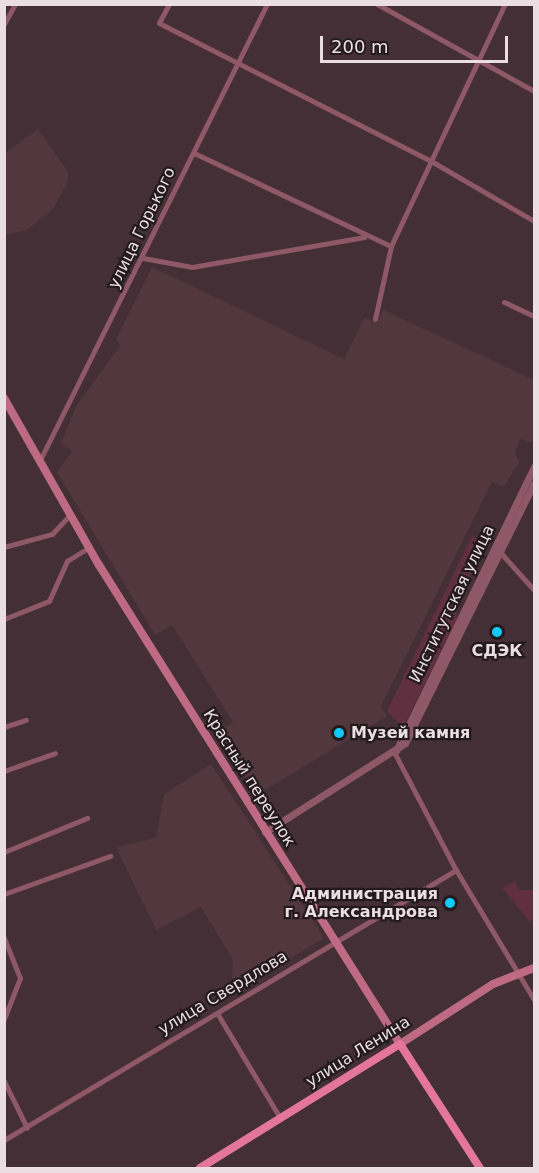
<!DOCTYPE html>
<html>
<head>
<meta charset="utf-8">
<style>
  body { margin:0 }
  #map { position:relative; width:539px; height:1173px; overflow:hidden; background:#432f35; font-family:"DejaVu Sans",sans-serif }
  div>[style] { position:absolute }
  .built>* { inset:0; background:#52373f }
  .green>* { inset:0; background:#602f40 }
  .minor>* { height:5px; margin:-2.5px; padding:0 2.5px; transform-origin:2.5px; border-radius:2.5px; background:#8f5869 }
  .tertiary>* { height:7px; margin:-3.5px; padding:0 3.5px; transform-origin:3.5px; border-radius:3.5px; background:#8f5869 }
  .secondary>* { height:8px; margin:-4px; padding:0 4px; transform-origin:4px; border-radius:4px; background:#bf6a85 }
  .primary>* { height:8px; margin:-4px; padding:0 4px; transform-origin:4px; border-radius:4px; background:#e4769b }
  .dots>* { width:16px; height:16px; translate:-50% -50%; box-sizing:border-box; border:3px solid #231a1d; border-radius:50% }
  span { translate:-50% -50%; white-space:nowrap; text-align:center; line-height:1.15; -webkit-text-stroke:4.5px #231a1d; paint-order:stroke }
  .street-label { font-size:16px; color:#ebdee2 }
  .poi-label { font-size:16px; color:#ebdee2; font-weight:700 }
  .left { translate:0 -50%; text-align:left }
  .right { translate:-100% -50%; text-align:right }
  .frame { position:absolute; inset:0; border:6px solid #ebdee2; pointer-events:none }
  .scale { position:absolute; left:320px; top:36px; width:188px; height:27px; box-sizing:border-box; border:3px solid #ebdee2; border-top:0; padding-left:8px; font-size:18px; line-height:21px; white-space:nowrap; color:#ebdee2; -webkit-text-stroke:4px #231a1d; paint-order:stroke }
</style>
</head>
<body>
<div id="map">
  <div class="built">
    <div style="clip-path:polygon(38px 129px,69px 173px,66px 186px,53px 209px,27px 230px,5px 235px,5px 153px)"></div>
    <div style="clip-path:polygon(152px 267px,344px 359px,364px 318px,377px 323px,383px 310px,534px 380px,534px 436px,531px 443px,521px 439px,515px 451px,519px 462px,504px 487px,492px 482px,381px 706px,387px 716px,257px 795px,216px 732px,233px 722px,172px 625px,155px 635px,57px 472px,72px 451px,61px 443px,77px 405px,120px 346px,116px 339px)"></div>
    <div style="clip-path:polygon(211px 764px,324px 938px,239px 989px,232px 976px,233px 960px,201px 907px,156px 930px,116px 847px,156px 838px,164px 794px)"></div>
  </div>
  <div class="green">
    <div style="clip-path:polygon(472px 536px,486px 544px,452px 609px,458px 617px,403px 728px,387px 711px)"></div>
    <div style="clip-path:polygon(515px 881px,519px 890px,534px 890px,534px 920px,529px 921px,502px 888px)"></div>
  </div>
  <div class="minor">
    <div style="left:169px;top:4px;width:21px;rotate:118deg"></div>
    <div style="left:159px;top:23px;width:305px;rotate:26.9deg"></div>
    <div style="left:431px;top:161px;width:119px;rotate:30.2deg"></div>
    <div style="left:377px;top:4px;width:179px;rotate:29deg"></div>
    <div style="left:4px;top:24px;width:23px;rotate:-61deg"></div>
    <div style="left:194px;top:153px;width:218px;rotate:25.3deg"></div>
    <div style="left:143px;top:258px;width:50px;rotate:10.4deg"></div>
    <div style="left:192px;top:267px;width:175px;rotate:-9.9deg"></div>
    <div style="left:504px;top:302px;width:33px;rotate:25deg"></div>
    <div style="left:375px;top:319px;width:75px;rotate:-77.6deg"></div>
    <div style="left:391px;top:246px;width:268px;rotate:-64.8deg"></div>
    <div style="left:39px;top:462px;width:512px;rotate:-63.54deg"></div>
    <div style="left:4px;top:547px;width:50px;rotate:-15.2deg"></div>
    <div style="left:52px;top:534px;width:25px;rotate:-47deg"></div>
    <div style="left:500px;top:552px;width:51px;rotate:48.2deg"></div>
    <div style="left:4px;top:619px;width:48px;rotate:-21.8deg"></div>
    <div style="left:49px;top:601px;width:44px;rotate:-65.8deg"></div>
    <div style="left:67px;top:561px;width:25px;rotate:-32deg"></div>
    <div style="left:4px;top:727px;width:23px;rotate:-18deg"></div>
    <div style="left:395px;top:754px;width:131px;rotate:62.3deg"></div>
    <div style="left:456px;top:870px;width:152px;rotate:59deg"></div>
    <div style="left:4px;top:771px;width:54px;rotate:-19.4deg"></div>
    <div style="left:4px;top:852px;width:90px;rotate:-22.3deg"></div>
    <div style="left:4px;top:894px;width:113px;rotate:-19.7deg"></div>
    <div style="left:4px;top:938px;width:43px;rotate:68.2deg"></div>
    <div style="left:20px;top:978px;width:44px;rotate:111.3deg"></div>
    <div style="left:217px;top:1013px;width:122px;rotate:59deg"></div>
    <div style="left:4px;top:1081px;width:52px;rotate:63.9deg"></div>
    <div style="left:4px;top:1140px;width:527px;rotate:-30.85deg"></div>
  </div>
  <div class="tertiary">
    <div style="left:396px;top:751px;width:316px;rotate:-64.1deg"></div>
    <div style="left:265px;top:832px;width:166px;rotate:-32.4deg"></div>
    <div style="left:405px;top:743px;width:290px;rotate:-63.6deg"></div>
  </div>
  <div class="secondary">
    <div style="left:4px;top:398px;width:192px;rotate:60.4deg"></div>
    <div style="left:99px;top:565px;width:566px;rotate:57.86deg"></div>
    <div style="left:400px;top:1044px;width:111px;rotate:-32.8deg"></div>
    <div style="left:493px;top:984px;width:44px;rotate:-21.3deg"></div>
  </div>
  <div class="primary">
    <div style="left:200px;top:1168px;width:235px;rotate:-31.8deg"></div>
    <div style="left:400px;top:1044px;width:148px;rotate:57.2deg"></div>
  </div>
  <div class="dots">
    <div style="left:497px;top:632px;background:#12cafb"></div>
    <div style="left:339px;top:733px;background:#12cafb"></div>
    <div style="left:450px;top:903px;background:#12cafb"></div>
  </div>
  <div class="street-label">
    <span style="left:142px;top:228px;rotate:-64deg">улица Горького</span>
    <span style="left:452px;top:604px;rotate:-64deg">Институтская улица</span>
    <span style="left:249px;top:778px;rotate:58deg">Красный переулок</span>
    <span style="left:223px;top:993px;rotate:-31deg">улица Свердлова</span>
    <span style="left:358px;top:1052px;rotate:-32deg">улица Ленина</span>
  </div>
  <div class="poi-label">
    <span style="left:497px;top:651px">СДЭК</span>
    <span class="left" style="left:351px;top:733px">Музей камня</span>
    <span class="right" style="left:438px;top:903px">Администрация<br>г. Александрова</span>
  </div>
  <div class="frame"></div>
  <div class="scale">200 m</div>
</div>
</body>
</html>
